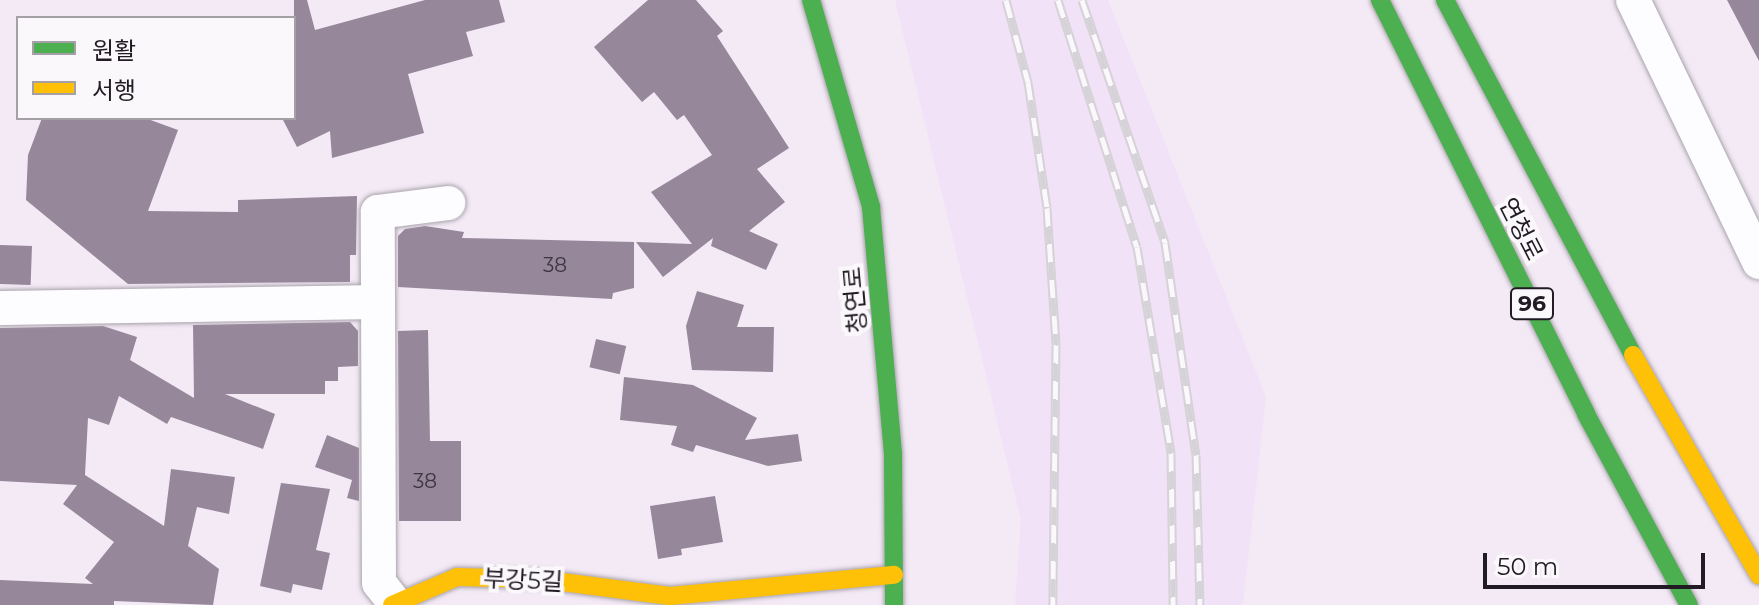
<!DOCTYPE html>
<html>
<head>
<meta charset="utf-8">
<style>
  body { margin:0 }
  #map { position:relative; width:1759px; height:605px; overflow:hidden; background:#f3eaf6; font-family:Montserrat,"Noto Sans KR",sans-serif }
  div>[style] { position:absolute }
  .built>* { inset:0; background:#f2e2f7 }
  .building>* { inset:0; background:#96879a; transform-origin:0 0 }
  .roads { filter:drop-shadow(0 0 2px #aaa3ac) drop-shadow(0 0 2px #aaa3ac) }
  .street>* { height:34px; margin:-17px; padding:0 17px; transform-origin:17px; border-radius:17px; background:#fdfcfe }
  .fast>* { height:18px; margin:-9px; padding:0 9px; transform-origin:9px; border-radius:9px; background:#4caf50 }
  .slow>* { height:18px; margin:-9px; padding:0 9px; transform-origin:9px; border-radius:9px; background:#ffc107 }
  .rail>* { height:9px; margin-top:-4.5px; transform-origin:0; background:repeating-linear-gradient(90deg,#fbf8fc 0 18px,#d5d3d7 0 36px); box-sizing:border-box; border-block:2px solid #d5d3d7 }
  span { translate:-50% -50%; white-space:nowrap; text-align:center; line-height:1.15; -webkit-text-stroke:8px #fbf8fc; paint-order:stroke }
  .number-label { font-size:20px; color:#3e3641 }
  .number-label span { -webkit-text-stroke-width:0 }
  .shield-label span { padding:2px 6px; background:#fbf8fc; border:2px solid; border-radius:6px; -webkit-text-stroke-width:0 }
  .shield-label { font-size:22px; color:#211b23; font-weight:700 }
  .street-label { font-size:24px; color:#211b23 }
  .legend { position:absolute; left:16px; top:16px; width:280px; height:104px; box-sizing:border-box; background:#fbf8fc; border:2px solid #a4a0a5; margin:0; padding:10px 14px; list-style:none; font-size:24px; color:#211b23 }
  .legend li { display:flex; align-items:center; gap:16px; height:40px }
  .legend b { width:40px; border:2px solid #a4a0a5 }
  .scale { position:absolute; left:1483px; top:553px; width:222px; height:36px; box-sizing:border-box; border:4px solid #211b23; border-top:0; padding-left:10px; font-size:24px; line-height:28px; white-space:nowrap; color:#211b23; -webkit-text-stroke:6px #fbf8fc; paint-order:stroke }
</style>
</head>
<body>
<div id="map">
  <div class="built">
    <div style="clip-path:polygon(895px 0,1108px 0,1266px 397px,1243px 605px,1015px 605px,1021px 520px)"></div>
  </div>
  <div class="building">
    <div style="clip-path:polygon(294px 0,307px 0,315px 30px,425px 0,499px 0,505px 22px,466px 32px,473px 56px,408px 74px,424px 133px,332px 158px,330px 131px,297px 147px,282px 118px,294px 118px)"></div>
    <div style="clip-path:polygon(648px 0,696px 0,723px 31px,717px 36px,789px 148px,757px 169px,785px 202px,749px 231px,778px 244px,766px 270px,711px 246px,713px 238px,663px 277px,636px 242px,692px 244px,651px 192px,712px 155px,684px 115px,677px 120px,654px 92px,642px 102px,594px 47px)"></div>
    <div style="clip-path:polygon(1727px 0,1759px 0,1759px 61px)"></div>
    <div style="clip-path:polygon(42px 118px,145px 118px,178px 130px,148px 211px,238px 212px,238px 200px,357px 196px,356px 255px,350px 255px,350px 282px,128px 284px,26px 200px,28px 155px)"></div>
    <div style="clip-path:polygon(425px 226px,464px 232px,462px 238px,634px 242px,634px 288px,613px 293px,612px 299px,398px 287px,398px 236px,405px 229px)"></div>
    <div style="left:0;top:245px;width:32px;height:39px;rotate:2deg"></div>
    <div style="clip-path:polygon(697px 291px,744px 305px,737px 327px,774px 327px,773px 372px,692px 370px,686px 326px)"></div>
    <div style="clip-path:polygon(350px 322px,358px 331px,358px 366px,338px 367px,338px 381px,325px 381px,325px 394px,225px 394px,275px 414px,263px 449px,171px 417px,167px 424px,119px 396px,109px 425px,88px 418px,85px 475px,164px 526px,171px 469px,235px 477px,229px 514px,197px 507px,188px 546px,219px 569px,213px 605px,114px 601px,114px 605px,0 605px,0 580px,93px 584px,85px 578px,114px 542px,63px 504px,77px 485px,0 481px,0 328px,103px 326px,137px 337px,130px 360px,194px 398px,193px 325px)"></div>
    <div style="clip-path:polygon(428px 330px,430px 441px,461px 441px,461px 521px,399px 521px,398px 331px)"></div>
    <div style="left:596px;top:339px;width:31px;height:29px;rotate:13deg"></div>
    <div style="clip-path:polygon(624px 377px,693px 385px,757px 418px,745px 440px,798px 434px,802px 461px,768px 466px,696px 445px,693px 452px,671px 445px,677px 426px,620px 420px)"></div>
    <div style="clip-path:polygon(327px 435px,359px 448px,359px 501px,347px 498px,352px 480px,315px 467px)"></div>
    <div style="clip-path:polygon(281px 483px,330px 489px,316px 550px,330px 553px,322px 590px,293px 584px,291px 593px,260px 586px)"></div>
    <div style="clip-path:polygon(715px 496px,723px 542px,681px 549px,682px 555px,658px 559px,650px 506px)"></div>
  </div>
  <div class="roads">
    <div class="street">
      <div style="left:1633px;top:0;width:291px;rotate:64.3deg"></div>
      <div style="left:0;top:308px;width:376px;rotate:-0.9deg"></div>
      <div style="left:394px;top:602px;width:24px;rotate:-128deg"></div>
      <div style="left:379px;top:583px;width:371px;rotate:-90.2deg"></div>
      <div style="left:378px;top:212px;width:71px;rotate:-7.3deg"></div>
    </div>
    <div class="fast">
      <div style="left:811px;top:0;width:216px;rotate:73.8deg"></div>
      <div style="left:871px;top:207px;width:249px;rotate:84.9deg"></div>
      <div style="left:893px;top:455px;width:150px;rotate:89.6deg"></div>
      <div style="left:1380px;top:0;width:462px;rotate:63.5deg"></div>
      <div style="left:1586px;top:414px;width:217px;rotate:61.7deg"></div>
      <div style="left:1445px;top:0;width:402px;rotate:62.1deg"></div>
    </div>
    <div class="slow">
      <div style="left:1633px;top:355px;width:254px;rotate:60.2deg"></div>
      <div style="left:392px;top:605px;width:71px;rotate:-23.3deg"></div>
      <div style="left:457px;top:577px;width:82px;rotate:1.4deg"></div>
      <div style="left:539px;top:579px;width:132px;rotate:7.4deg"></div>
      <div style="left:670px;top:596px;width:225px;rotate:-5.4deg"></div>
    </div>
  </div>
  <div class="rail">
    <div style="left:1006px;top:0;width:85px;rotate:75deg"></div>
    <div style="left:1028px;top:82px;width:127px;rotate:81.4deg"></div>
    <div style="left:1047px;top:208px;width:137px;rotate:86.2deg"></div>
    <div style="left:1056px;top:345px;width:260px;rotate:90.7deg"></div>
    <div style="left:1058px;top:0;width:259px;rotate:72.3deg"></div>
    <div style="left:1137px;top:247px;width:209px;rotate:80.6deg"></div>
    <div style="left:1171px;top:453px;width:152px;rotate:89.2deg"></div>
    <div style="left:1082px;top:0;width:257px;rotate:71.1deg"></div>
    <div style="left:1165px;top:243px;width:214px;rotate:81.7deg"></div>
    <div style="left:1196px;top:455px;width:150px;rotate:88.5deg"></div>
  </div>
  <div class="number-label">
    <span style="left:555px;top:265px">38</span>
    <span style="left:425px;top:481px">38</span>
  </div>
  <div class="shield-label">
    <span style="left:1532px;top:304px">96</span>
  </div>
  <div class="street-label">
    <span style="left:1521px;top:229px;rotate:63deg">연청로</span>
    <span style="left:855px;top:300px;rotate:-95deg">청연로</span>
    <span style="left:523px;top:580px;rotate:3deg">부강5길</span>
  </div>
  <ul class="legend">
  <li><b style="height:10px;background:#4caf50"></b>원활</li>
  <li><b style="height:10px;background:#ffc107"></b>서행</li>
  </ul>
  <div class="scale">50 m</div>
</div>
</body>
</html>
